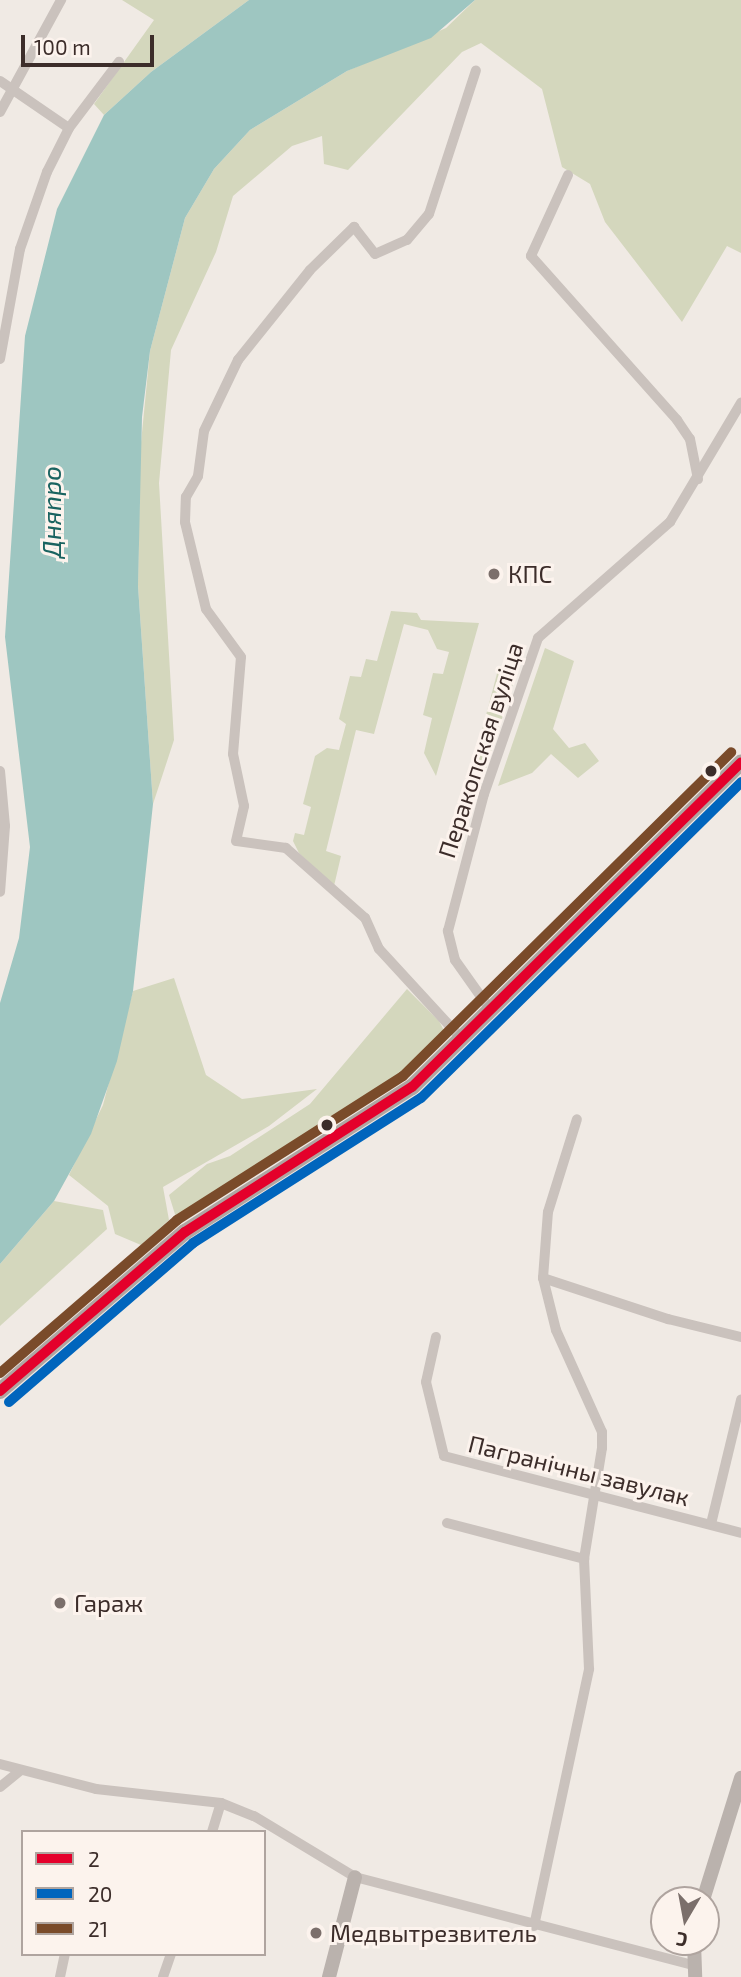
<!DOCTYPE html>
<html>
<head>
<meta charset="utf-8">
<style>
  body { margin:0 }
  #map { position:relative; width:741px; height:1977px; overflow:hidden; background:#f0eae4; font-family:"Exo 2",sans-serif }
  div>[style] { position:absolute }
  .green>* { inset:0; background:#d4d7bd }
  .water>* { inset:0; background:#9ec6c1 }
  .street>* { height:10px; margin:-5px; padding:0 5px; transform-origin:5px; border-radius:5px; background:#cac2bd }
  .secondary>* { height:14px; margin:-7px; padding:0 7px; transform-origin:7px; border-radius:7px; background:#bab2ad }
  .primary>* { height:16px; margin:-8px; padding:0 8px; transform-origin:8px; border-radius:8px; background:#afa6a2 }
  .bus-1>* { height:10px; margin:-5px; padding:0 5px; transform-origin:5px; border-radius:5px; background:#e4002b }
  .bus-2>* { height:10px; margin:-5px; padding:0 5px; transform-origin:5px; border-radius:5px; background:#0065bd }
  .bus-3>* { height:10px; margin:-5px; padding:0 5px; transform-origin:5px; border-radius:5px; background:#7a4b2a }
  .dots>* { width:19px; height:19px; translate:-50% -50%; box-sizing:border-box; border:4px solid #fcf3ed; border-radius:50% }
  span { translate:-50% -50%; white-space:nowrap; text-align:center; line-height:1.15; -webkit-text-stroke:6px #fcf3ed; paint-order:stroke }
  .poi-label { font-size:24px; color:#3c2d2a }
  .left { translate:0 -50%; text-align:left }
  .street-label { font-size:24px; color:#3c2d2a }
  .water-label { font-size:26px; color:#1a6360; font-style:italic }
  .legend { position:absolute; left:21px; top:1830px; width:245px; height:126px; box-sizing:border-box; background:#fcf3ed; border:2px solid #afa49f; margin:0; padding:9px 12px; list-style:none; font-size:21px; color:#3c2d2a }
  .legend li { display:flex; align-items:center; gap:14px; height:35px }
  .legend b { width:35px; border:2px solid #afa49f }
  .north { position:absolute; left:650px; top:1886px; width:70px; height:70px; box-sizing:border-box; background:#fcf3ed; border:2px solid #afa49f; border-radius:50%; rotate:190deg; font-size:19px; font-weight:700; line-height:28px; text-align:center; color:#3c2d2a }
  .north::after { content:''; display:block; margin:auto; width:24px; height:32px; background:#7b6f6b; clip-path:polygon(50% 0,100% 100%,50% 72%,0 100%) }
  .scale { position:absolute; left:21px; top:35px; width:133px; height:32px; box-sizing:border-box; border:4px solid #3c2d2a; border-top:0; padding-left:9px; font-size:21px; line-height:24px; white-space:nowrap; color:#3c2d2a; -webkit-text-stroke:5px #fcf3ed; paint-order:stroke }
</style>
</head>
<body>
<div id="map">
  <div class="green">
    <div style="clip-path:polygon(122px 0,249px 0,151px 72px,104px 115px,94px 104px,154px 20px)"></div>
    <div style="clip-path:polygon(475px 0,741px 0,741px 253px,727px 246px,682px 322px,605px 222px,590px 184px,562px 167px,542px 89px,481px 43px,462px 52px,348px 170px,324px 164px,322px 136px,292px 146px,233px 196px,216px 252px,171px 350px,159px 483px,174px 740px,153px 804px,138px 586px,140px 453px,150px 351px,185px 218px,214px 169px,250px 130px,347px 71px,446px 28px)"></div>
    <div style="clip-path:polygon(391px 611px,417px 613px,421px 620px,479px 623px,436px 776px,424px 753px,432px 718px,423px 715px,433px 673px,443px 674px,449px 652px,437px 649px,428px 630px,404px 624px,374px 734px,356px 730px,326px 851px,341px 856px,334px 886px,299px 853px,293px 841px,295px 833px,304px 835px,311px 807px,303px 804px,315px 756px,327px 748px,339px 750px,346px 724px,339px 719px,350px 676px,361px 677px,366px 659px,377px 661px)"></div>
    <div style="clip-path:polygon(545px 648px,574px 661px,553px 729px,569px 748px,585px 743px,599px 761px,578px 778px,551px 754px,532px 773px,498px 786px)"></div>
    <div style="clip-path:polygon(499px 666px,517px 671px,483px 778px,471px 772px)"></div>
    <div style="clip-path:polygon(174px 978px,206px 1075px,242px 1099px,317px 1089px,269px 1126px,163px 1187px,169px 1220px,141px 1245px,115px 1234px,108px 1206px,69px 1175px,103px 1105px,133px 991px)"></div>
    <div style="clip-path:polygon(407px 989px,439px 1021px,448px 1038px,374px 1098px,178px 1224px,169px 1195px,207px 1164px,230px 1156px,310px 1104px)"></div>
    <div style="clip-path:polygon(54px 1201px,103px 1210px,107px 1229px,0 1326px,0 1264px)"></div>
  </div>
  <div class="water">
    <div style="clip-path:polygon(249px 0,475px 0,431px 38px,347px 71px,250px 130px,214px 169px,185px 218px,150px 351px,142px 417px,138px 586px,153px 804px,133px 991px,117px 1061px,91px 1134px,54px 1201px,0 1264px,0 1003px,19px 938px,30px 847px,5px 637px,25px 336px,57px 209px,104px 115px,151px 72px)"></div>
  </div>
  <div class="street">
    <div style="left:0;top:81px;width:83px;rotate:34.3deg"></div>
    <div style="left:0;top:112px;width:128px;rotate:-61.4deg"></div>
    <div style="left:568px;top:175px;width:89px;rotate:114.6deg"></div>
    <div style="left:531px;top:256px;width:220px;rotate:48.3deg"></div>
    <div style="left:677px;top:420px;width:23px;rotate:56deg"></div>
    <div style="left:690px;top:439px;width:41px;rotate:78.7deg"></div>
    <div style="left:0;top:359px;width:112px;rotate:-79.7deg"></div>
    <div style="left:20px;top:249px;width:82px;rotate:-70.7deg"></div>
    <div style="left:47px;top:172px;width:49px;rotate:-63.4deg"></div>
    <div style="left:69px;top:128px;width:83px;rotate:-52.9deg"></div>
    <div style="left:0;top:771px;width:55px;rotate:84.8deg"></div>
    <div style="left:5px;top:826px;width:66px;rotate:94.3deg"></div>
    <div style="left:489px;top:1008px;width:59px;rotate:-125.3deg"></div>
    <div style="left:455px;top:960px;width:30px;rotate:-104deg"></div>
    <div style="left:448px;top:931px;width:142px;rotate:-75.3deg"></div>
    <div style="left:484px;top:794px;width:165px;rotate:-70.9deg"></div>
    <div style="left:538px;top:638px;width:176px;rotate:-41.3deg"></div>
    <div style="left:670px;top:522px;width:139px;rotate:-59.2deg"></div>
    <div style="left:460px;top:1037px;width:120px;rotate:-132.6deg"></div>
    <div style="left:379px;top:949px;width:34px;rotate:-114deg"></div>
    <div style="left:365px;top:918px;width:106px;rotate:-138.5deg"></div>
    <div style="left:286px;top:848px;width:50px;rotate:-172deg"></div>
    <div style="left:236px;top:841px;width:36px;rotate:-77deg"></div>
    <div style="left:244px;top:806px;width:53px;rotate:-101.9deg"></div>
    <div style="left:233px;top:754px;width:97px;rotate:-85.3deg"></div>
    <div style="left:241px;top:657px;width:59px;rotate:-126.1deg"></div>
    <div style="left:206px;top:609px;width:89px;rotate:-103.6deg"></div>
    <div style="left:185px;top:522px;width:25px;rotate:-88deg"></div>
    <div style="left:186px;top:497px;width:24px;rotate:-60deg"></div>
    <div style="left:198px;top:476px;width:45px;rotate:-82.4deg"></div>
    <div style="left:204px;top:431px;width:79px;rotate:-64.4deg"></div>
    <div style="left:238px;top:360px;width:115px;rotate:-51.3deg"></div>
    <div style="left:310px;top:270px;width:62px;rotate:-44.3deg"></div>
    <div style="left:354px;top:227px;width:34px;rotate:52deg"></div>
    <div style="left:375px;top:254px;width:35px;rotate:-24deg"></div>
    <div style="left:407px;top:240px;width:34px;rotate:-50deg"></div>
    <div style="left:429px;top:214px;width:151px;rotate:-71.9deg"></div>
    <div style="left:543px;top:1278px;width:132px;rotate:18.2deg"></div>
    <div style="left:668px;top:1319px;width:75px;rotate:13.9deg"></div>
    <div style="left:436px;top:1337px;width:46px;rotate:102.5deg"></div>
    <div style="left:426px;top:1382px;width:76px;rotate:76.3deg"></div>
    <div style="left:444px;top:1456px;width:307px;rotate:14.5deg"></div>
    <div style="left:447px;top:1523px;width:142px;rotate:14.7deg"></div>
    <div style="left:711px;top:1524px;width:128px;rotate:-76.4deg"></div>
    <div style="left:0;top:1764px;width:99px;rotate:14.6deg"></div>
    <div style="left:96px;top:1789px;width:126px;rotate:6.4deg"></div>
    <div style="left:221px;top:1803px;width:35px;rotate:22deg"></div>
    <div style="left:254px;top:1816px;width:118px;rotate:31.1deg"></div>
    <div style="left:355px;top:1877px;width:350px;rotate:14.6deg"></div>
    <div style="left:0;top:1787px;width:26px;rotate:-39deg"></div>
    <div style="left:212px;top:1832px;width:30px;rotate:-73deg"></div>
    <div style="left:534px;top:1926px;width:263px;rotate:-77.9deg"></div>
    <div style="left:589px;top:1669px;width:110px;rotate:-92.6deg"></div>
    <div style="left:584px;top:1559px;width:112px;rotate:-80.8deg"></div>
    <div style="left:602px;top:1448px;width:16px;rotate:-90deg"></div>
    <div style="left:602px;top:1432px;width:112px;rotate:-114.3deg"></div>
    <div style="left:556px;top:1330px;width:54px;rotate:-104deg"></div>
    <div style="left:543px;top:1278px;width:66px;rotate:-85.7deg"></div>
    <div style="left:548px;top:1212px;width:97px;rotate:-72.7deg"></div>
    <div style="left:60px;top:1977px;width:24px;rotate:-78deg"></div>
    <div style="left:163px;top:1977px;width:24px;rotate:-71deg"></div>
  </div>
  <div class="secondary">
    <div style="left:703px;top:1900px;width:128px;rotate:-72.7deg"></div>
    <div style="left:694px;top:1942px;width:35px;rotate:88deg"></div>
    <div style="left:329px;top:1977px;width:103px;rotate:-75.4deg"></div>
  </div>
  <div class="primary">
    <div style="left:0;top:1391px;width:244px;rotate:-40.7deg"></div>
    <div style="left:185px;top:1232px;width:269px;rotate:-32.6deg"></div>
    <div style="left:412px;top:1087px;width:462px;rotate:-44.6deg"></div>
  </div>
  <div class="bus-1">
    <div style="left:0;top:1391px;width:244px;rotate:-40.7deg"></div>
    <div style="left:185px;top:1232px;width:269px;rotate:-32.6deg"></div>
    <div style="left:412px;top:1087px;width:462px;rotate:-44.6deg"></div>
  </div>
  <div class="bus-2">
    <div style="left:9px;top:1402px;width:243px;rotate:-40.8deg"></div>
    <div style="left:193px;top:1243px;width:270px;rotate:-32.5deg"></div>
    <div style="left:421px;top:1098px;width:450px;rotate:-44.6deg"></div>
  </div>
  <div class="bus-3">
    <div style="left:0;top:1373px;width:234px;rotate:-40.8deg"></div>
    <div style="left:177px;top:1220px;width:268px;rotate:-32.5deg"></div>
    <div style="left:403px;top:1076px;width:461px;rotate:-44.6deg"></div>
  </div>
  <div class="dots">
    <div style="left:494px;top:574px;background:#7b6f6b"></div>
    <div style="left:711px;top:771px;background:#3c2d2a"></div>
    <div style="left:327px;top:1125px;background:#3c2d2a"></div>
    <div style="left:60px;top:1603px;background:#7b6f6b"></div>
    <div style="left:316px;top:1933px;background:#7b6f6b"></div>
  </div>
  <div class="poi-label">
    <span class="left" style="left:508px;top:574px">КПС</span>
    <span class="left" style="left:74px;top:1603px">Гараж</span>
    <span class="left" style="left:330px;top:1933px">Медвытрезвитель</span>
  </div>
  <div class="street-label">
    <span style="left:480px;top:750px;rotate:-72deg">Перакопская вуліца</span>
    <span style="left:579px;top:1470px;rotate:14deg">Пагранічны завулак</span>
  </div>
  <div class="water-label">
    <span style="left:51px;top:512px;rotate:-90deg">Дняпро</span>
  </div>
  <ul class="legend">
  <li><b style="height:9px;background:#e4002b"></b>2</li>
  <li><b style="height:9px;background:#0065bd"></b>20</li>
  <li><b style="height:9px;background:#7a4b2a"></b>21</li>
  </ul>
  <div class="north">С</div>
  <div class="scale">100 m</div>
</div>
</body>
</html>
